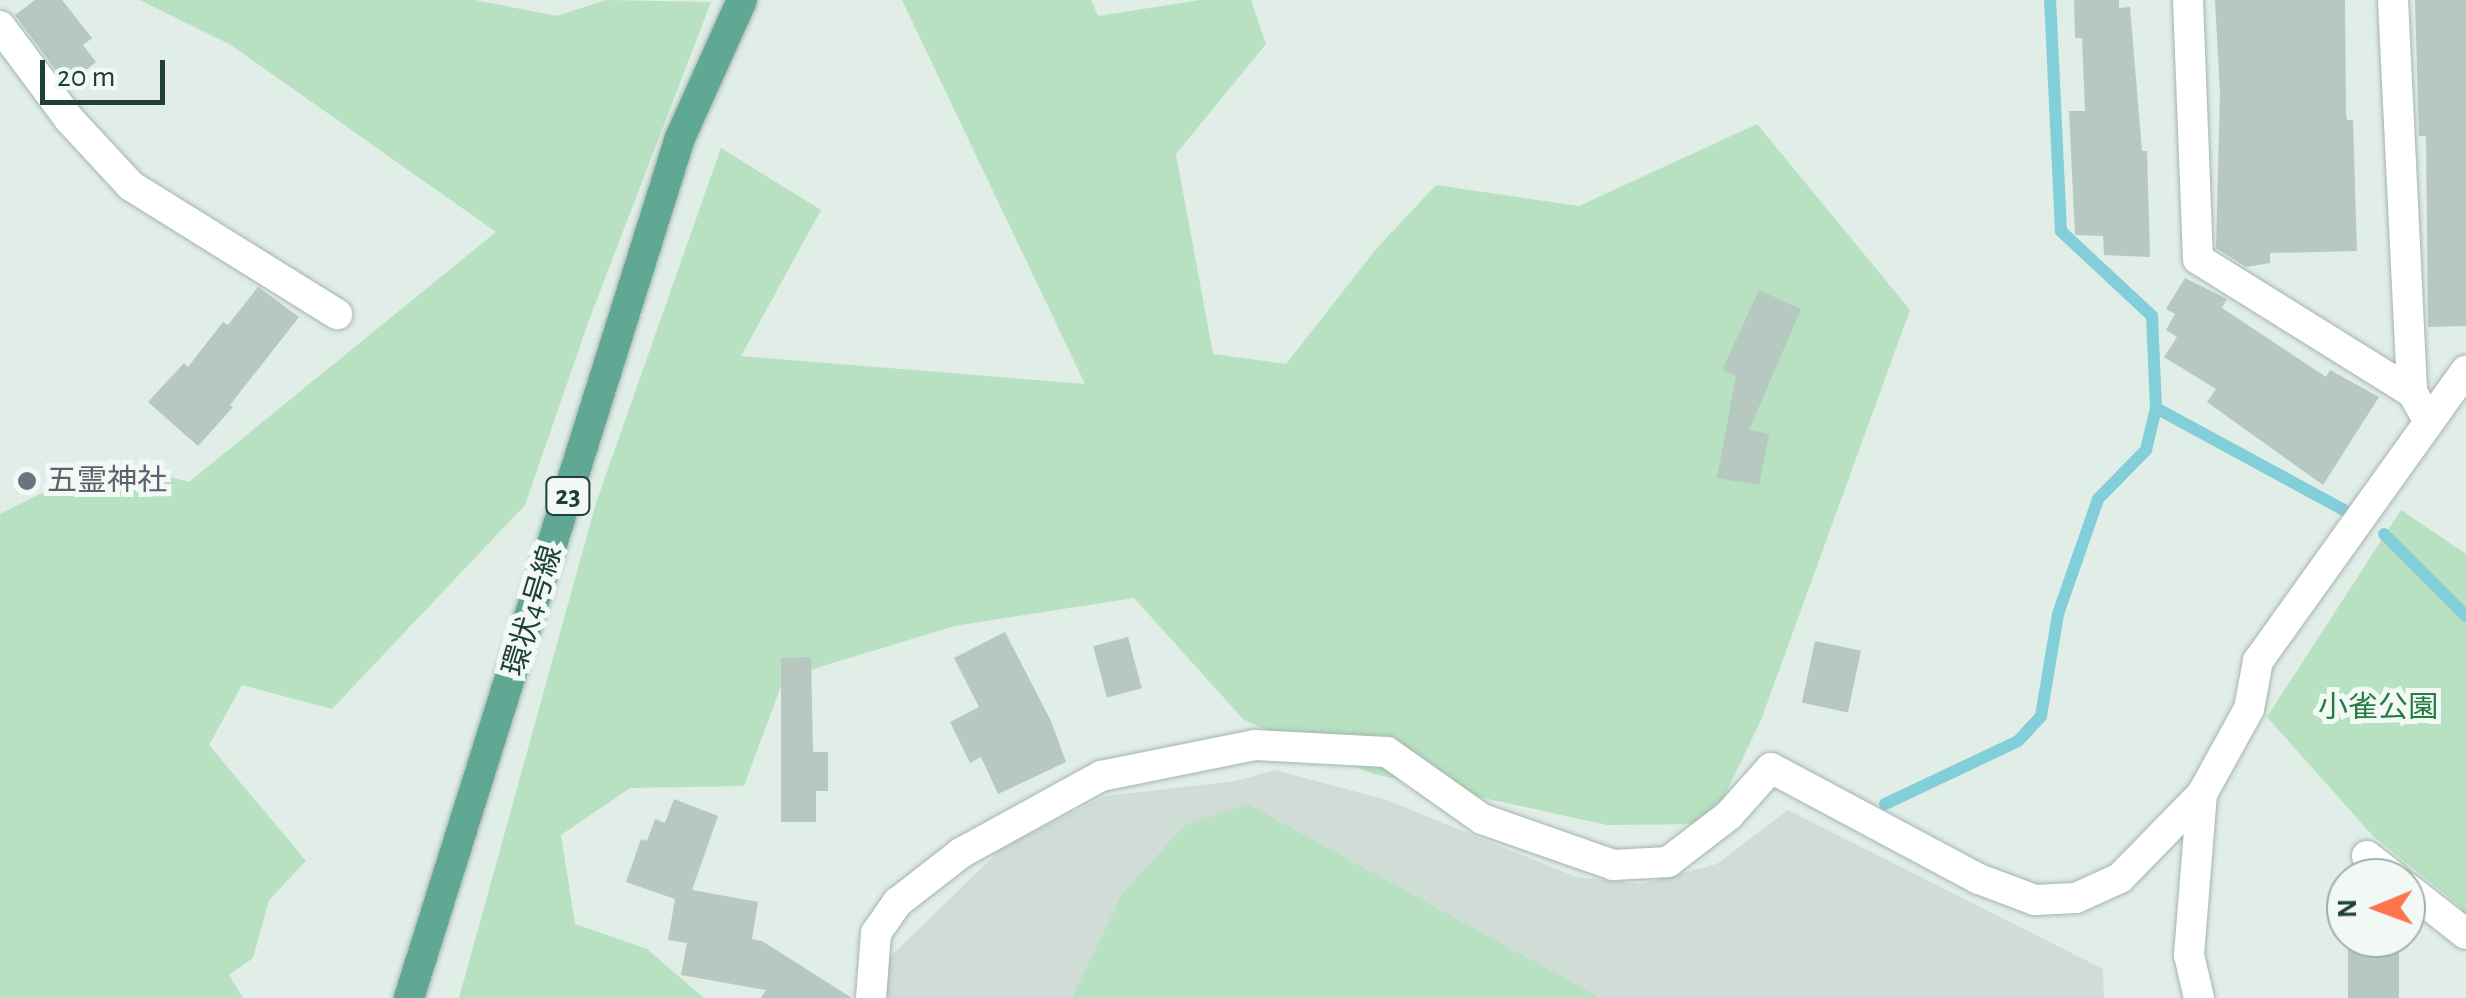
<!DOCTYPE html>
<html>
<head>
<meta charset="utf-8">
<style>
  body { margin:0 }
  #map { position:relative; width:2466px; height:998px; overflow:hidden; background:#e1ede7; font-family:"Alegreya Sans","Noto Sans JP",sans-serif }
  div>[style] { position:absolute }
  .built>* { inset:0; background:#cfddd6 }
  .green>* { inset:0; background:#b7e1c1 }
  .stream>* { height:12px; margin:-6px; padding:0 6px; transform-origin:6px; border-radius:6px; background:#82ced9 }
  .building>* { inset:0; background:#b6c8c0; transform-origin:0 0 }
  .roads { filter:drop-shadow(0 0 2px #a3b6ae) drop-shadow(0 0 2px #a3b6ae) }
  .pedestrian>* { height:30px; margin:-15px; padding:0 15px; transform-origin:15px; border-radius:15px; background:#fff }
  .minor>* { height:30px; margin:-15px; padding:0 15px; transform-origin:15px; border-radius:15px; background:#fff }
  .primary>* { height:30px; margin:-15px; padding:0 15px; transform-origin:15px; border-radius:15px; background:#60a894 }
  .dots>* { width:28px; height:28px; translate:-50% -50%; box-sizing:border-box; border:5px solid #f2f9f5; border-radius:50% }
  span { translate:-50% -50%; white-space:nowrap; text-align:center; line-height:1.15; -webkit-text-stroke:10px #f2f9f5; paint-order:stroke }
  .shield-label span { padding:2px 8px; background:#f2f9f5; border:2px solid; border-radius:8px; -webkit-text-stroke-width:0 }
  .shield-label { font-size:28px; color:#1f4036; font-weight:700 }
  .worship-label { font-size:30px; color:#5b616d }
  .left { translate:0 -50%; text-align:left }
  .street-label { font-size:30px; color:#1f4036 }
  .park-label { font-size:30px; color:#247c44 }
  .north { position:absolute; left:2326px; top:858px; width:100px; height:100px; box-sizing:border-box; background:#f2f9f5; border:2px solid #9eafa9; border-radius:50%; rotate:269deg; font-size:28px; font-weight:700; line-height:40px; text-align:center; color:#1f4036 }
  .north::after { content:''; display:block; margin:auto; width:35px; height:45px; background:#ff744d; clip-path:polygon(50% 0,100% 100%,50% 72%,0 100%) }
  .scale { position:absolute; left:40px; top:60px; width:125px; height:45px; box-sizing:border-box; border:5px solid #1f4036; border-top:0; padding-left:12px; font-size:30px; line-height:35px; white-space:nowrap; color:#1f4036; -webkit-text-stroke:8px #f2f9f5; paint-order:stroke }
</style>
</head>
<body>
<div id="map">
  <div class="built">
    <div style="clip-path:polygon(1275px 770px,1387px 800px,1576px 877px,1640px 884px,1717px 864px,1788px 810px,2103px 969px,2104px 998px,886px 998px,888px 959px,1003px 847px,1105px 796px,1236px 781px)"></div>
  </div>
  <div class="green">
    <div style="clip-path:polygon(140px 0,475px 0,557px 16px,606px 0,711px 2px,589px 320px,525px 505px,332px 709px,242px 685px,209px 745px,306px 861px,269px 900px,253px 958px,229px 975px,243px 998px,0 998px,0 514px,106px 461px,189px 482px,496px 232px,231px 45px)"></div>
    <div style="clip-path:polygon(902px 0,1091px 0,1098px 16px,1200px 0,1251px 0,1266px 44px,1176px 154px,1213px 354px,1286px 364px,1377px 248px,1436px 185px,1579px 206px,1757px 124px,1910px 310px,1761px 720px,1711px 824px,1607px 825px,1374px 774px,1244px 720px,1134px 598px,954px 626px,784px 678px,744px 786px,630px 788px,561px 835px,575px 924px,647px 949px,704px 998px,459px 998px,596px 503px,721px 148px,821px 210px,741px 356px,1085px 384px)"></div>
    <div style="clip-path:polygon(2401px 510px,2466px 554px,2466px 942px,2461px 907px,2373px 836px,2267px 717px)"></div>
    <div style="clip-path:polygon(1248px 804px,1600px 998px,1072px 998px,1122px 894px,1185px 825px)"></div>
  </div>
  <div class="stream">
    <div style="left:2156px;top:408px;width:214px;rotate:28.5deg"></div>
    <div style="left:2384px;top:534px;width:116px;rotate:45deg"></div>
    <div style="left:1885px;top:804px;width:147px;rotate:-25.3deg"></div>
    <div style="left:2018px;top:741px;width:34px;rotate:-47deg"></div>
    <div style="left:2041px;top:716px;width:103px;rotate:-80.5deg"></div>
    <div style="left:2058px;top:614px;width:122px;rotate:-70.8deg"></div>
    <div style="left:2098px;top:499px;width:69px;rotate:-45.6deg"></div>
    <div style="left:2146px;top:450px;width:43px;rotate:-76.6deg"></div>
    <div style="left:2156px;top:408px;width:92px;rotate:-92.5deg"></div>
    <div style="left:2152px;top:316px;width:125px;rotate:-137deg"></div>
    <div style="left:2061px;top:231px;width:231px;rotate:-92.7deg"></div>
  </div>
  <div class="building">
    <div style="clip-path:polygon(35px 0,62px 0,92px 38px,83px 45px,96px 62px,67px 85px,15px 15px)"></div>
    <div style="clip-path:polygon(2074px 0,2119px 0,2119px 8px,2130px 7px,2142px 151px,2147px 151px,2150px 257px,2104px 255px,2103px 236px,2075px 235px,2069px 111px,2085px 111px,2082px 38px,2075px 38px)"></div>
    <div style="clip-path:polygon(2215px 0,2345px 0,2346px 114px,2347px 120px,2353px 120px,2357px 251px,2270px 253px,2270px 263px,2246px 267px,2216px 248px,2220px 93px)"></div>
    <div style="clip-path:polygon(2415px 0,2466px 0,2466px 326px,2428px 327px,2426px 136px,2419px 136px)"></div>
    <div style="clip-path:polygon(2185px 278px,2227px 299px,2222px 308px,2326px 377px,2330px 370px,2379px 397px,2323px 485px,2207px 402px,2216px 389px,2164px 357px,2177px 337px,2166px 330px,2175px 314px,2166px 309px)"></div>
    <div style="clip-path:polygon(258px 287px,299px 317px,230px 405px,233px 407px,198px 446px,148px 402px,184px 363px,188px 367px,223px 322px,228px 325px)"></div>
    <div style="clip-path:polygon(1759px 290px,1801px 309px,1749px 430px,1769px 434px,1759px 485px,1717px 478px,1736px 376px,1722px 370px)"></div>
    <div style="clip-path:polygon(1005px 632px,1051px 721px,1066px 762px,998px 794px,981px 757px,970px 763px,950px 722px,979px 707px,954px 658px)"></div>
    <div style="left:1128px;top:637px;width:53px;height:36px;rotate:75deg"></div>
    <div style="left:1815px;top:641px;width:47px;height:63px;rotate:12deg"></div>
    <div style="clip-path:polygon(811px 657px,813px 752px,828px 752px,828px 791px,816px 791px,816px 822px,781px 822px,781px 658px)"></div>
    <div style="clip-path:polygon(674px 799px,718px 816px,692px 890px,758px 902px,752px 939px,762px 941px,852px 998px,761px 998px,766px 990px,681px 975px,687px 943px,668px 940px,675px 899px,626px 882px,641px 839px,647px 841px,655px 819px,665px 823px)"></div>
    <div style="left:2348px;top:938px;width:51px;height:60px"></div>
  </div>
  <div class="roads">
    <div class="pedestrian">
      <div style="left:2367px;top:856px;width:36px;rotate:38deg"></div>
      <div style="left:2406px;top:887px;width:76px;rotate:38.1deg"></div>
    </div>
    <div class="minor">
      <div style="left:2188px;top:0;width:259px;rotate:87.8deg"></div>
      <div style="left:2198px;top:259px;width:252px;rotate:31.9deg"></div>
      <div style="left:2412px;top:392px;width:34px;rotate:60deg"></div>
      <div style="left:2393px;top:0;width:392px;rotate:87.2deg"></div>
      <div style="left:0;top:26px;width:116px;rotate:53.4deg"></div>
      <div style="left:69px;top:119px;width:91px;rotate:47.2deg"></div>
      <div style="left:131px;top:186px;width:243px;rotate:31.9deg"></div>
      <div style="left:871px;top:998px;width:65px;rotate:-85.6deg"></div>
      <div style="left:876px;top:933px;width:38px;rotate:-55deg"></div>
      <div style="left:898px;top:902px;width:80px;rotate:-37.9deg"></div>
      <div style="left:961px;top:853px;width:160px;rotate:-28.8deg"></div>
      <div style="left:1101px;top:776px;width:157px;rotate:-11.4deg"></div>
      <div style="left:1255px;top:745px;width:132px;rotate:3deg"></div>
      <div style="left:1387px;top:752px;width:116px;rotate:35.2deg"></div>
      <div style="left:1482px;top:819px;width:139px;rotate:19.3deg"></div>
      <div style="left:1613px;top:865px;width:55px;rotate:-3.1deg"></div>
      <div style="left:1668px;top:862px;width:77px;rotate:-37.6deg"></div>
      <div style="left:1729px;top:815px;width:63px;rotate:-48.2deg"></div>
      <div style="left:1771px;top:768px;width:236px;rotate:28.1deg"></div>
      <div style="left:1979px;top:879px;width:60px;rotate:20.6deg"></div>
      <div style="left:2035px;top:900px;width:41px;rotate:-2.8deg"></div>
      <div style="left:2076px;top:898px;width:48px;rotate:-24.4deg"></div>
      <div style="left:2120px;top:878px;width:117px;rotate:-45.7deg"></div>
      <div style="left:2202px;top:794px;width:97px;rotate:-61.1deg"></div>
      <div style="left:2249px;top:709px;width:49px;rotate:-79.4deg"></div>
      <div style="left:2258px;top:661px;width:357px;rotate:-54.4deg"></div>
      <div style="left:2199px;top:998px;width:44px;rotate:-103.1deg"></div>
      <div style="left:2189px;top:955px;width:162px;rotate:-85.4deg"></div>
    </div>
    <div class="primary">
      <div style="left:409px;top:998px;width:902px;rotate:-72.51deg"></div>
      <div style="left:680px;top:138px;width:151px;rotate:-65.8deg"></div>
    </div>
  </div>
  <div class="dots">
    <div style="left:27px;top:481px;background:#6b7280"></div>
  </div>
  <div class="shield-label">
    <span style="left:568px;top:496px">23</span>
  </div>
  <div class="worship-label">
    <span class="left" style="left:47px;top:481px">五霊神社</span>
  </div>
  <div class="street-label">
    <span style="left:533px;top:611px;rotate:-73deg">環状4号線</span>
  </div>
  <div class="park-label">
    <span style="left:2378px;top:708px">小雀公園</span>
  </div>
  <div class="north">N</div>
  <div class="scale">20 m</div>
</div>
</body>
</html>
